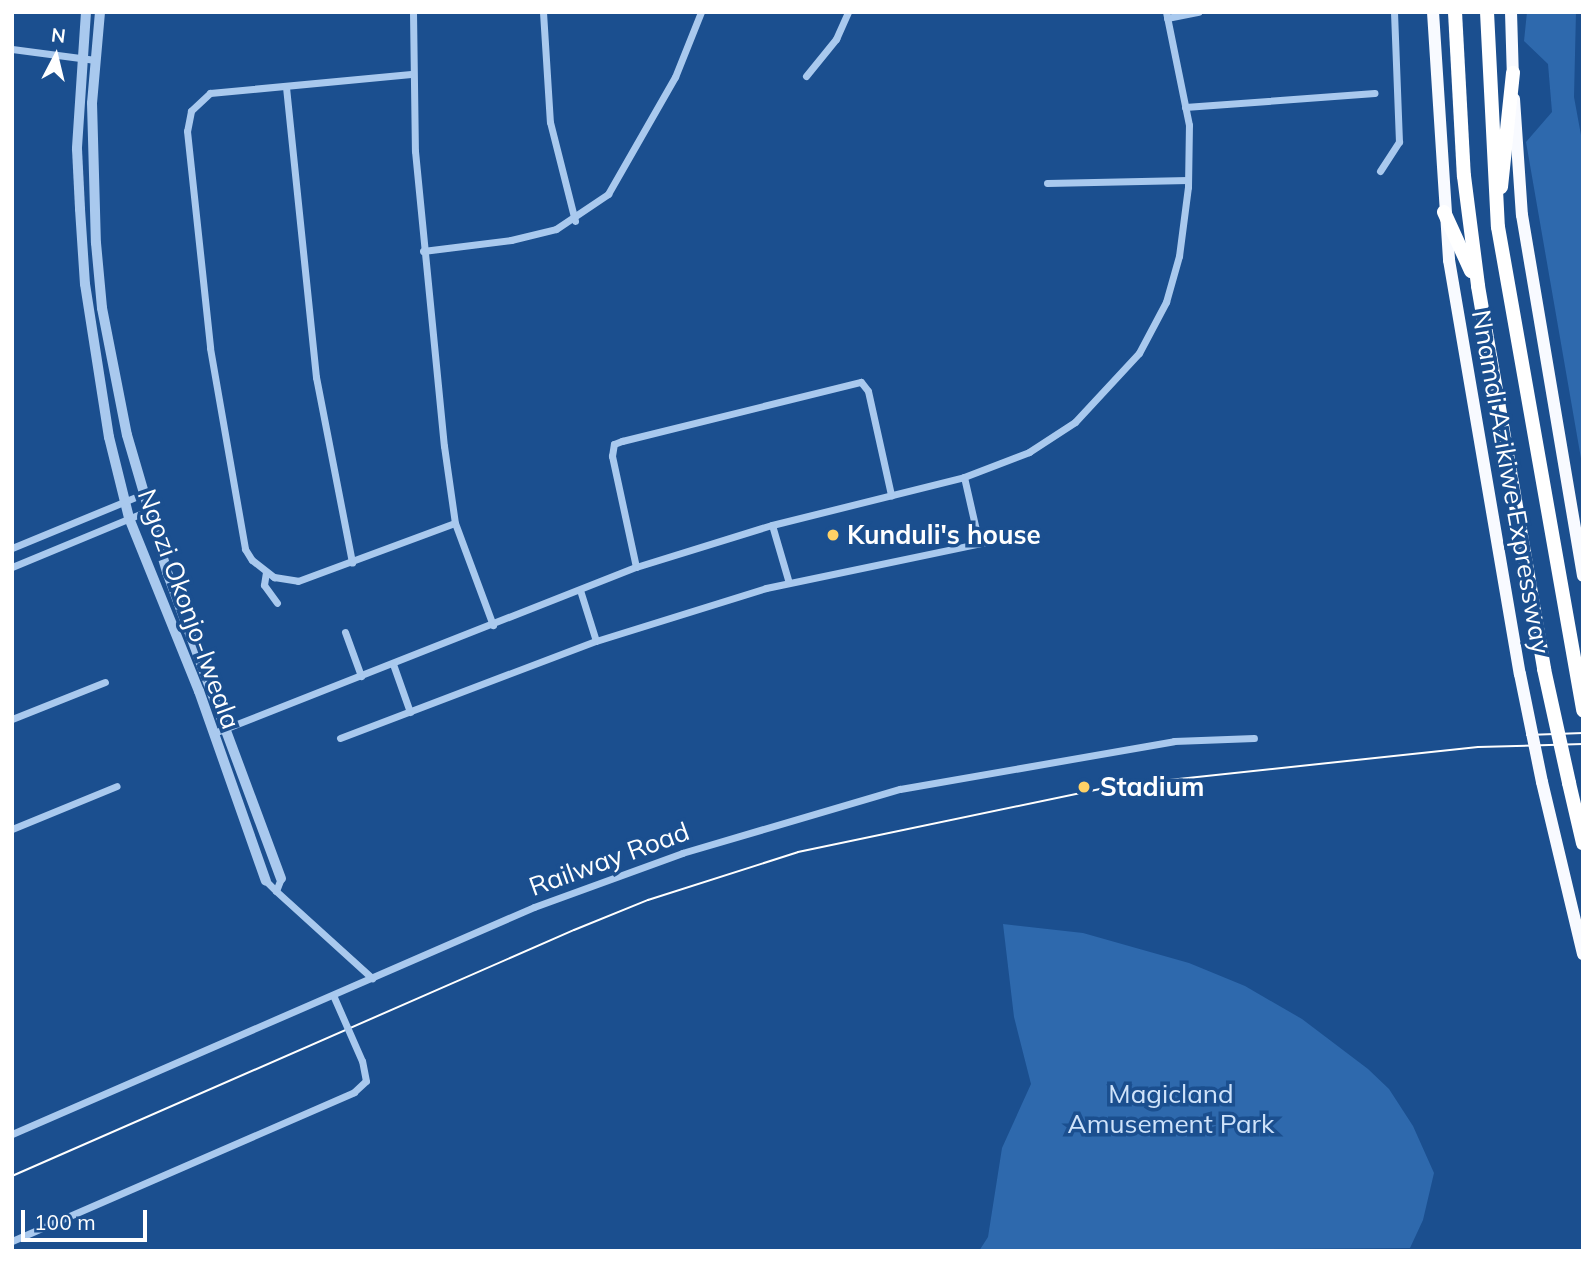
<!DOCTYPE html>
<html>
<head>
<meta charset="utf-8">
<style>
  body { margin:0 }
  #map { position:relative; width:1595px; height:1263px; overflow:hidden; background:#1b4f8f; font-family:Mulish,sans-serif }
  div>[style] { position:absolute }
  .green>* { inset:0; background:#2e69ad }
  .minor>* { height:7px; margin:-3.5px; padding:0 3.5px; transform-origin:3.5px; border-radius:3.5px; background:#a9c9ee }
  .tertiary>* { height:10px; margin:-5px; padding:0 5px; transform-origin:5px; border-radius:5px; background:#a9c9ee }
  .trunk>* { height:12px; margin:-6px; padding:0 6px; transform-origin:6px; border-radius:6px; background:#f8faff }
  .motorway>* { height:14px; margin:-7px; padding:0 7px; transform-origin:7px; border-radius:7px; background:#fff }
  .tram>* { height:2px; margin:-1px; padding:0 1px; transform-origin:1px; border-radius:1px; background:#fff }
  .minor-bridge>* { height:7px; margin:-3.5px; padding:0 3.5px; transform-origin:3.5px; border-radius:3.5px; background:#a9c9ee }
  .trunk-bridge>* { height:12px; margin:-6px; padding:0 6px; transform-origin:6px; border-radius:6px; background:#f8faff }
  .motorway-bridge>* { height:14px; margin:-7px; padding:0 7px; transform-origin:7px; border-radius:7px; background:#fff }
  .dots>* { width:19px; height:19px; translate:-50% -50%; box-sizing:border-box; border:4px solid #1b4f8f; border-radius:50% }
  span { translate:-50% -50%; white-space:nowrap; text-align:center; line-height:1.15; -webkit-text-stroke:7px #1b4f8f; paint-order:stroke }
  .street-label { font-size:26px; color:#fff }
  .poi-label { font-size:26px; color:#fff; font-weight:700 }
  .left { translate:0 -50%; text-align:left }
  .park-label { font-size:26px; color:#cfe3fa }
  .frame { position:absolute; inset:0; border:14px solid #fff; pointer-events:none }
  .north { position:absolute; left:21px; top:21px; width:70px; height:70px; -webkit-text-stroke:5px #1b4f8f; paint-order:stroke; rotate:7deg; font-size:19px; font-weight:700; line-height:28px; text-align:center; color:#fff }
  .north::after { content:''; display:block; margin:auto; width:24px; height:32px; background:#fff; clip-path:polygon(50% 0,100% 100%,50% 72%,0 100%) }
  .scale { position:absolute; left:21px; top:1210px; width:126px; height:32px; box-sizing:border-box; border:4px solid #fff; border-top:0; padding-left:9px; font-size:21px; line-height:24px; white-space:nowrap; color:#fff; -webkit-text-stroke:5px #1b4f8f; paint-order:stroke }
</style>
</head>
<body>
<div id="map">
  <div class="green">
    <div style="clip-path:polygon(1527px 12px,1576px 12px,1574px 97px,1583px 146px,1583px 470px,1526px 142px,1552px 112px,1548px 64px,1524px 41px)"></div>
    <div style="clip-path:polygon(1003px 924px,1083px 933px,1189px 963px,1245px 986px,1302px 1019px,1368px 1069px,1389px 1089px,1413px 1126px,1434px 1173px,1423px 1220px,1410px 1248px,979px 1251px,988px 1237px,1002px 1148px,1031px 1084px,1014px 1017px)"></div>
  </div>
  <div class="minor">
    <div style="left:413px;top:12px;width:139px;rotate:89.2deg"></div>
    <div style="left:415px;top:151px;width:296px;rotate:84.4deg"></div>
    <div style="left:444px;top:446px;width:78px;rotate:81.9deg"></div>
    <div style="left:455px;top:523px;width:109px;rotate:69.6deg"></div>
    <div style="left:543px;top:12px;width:110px;rotate:86.4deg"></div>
    <div style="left:550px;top:122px;width:102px;rotate:75.8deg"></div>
    <div style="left:1167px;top:18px;width:32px;rotate:-11deg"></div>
    <div style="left:12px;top:49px;width:84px;rotate:7.5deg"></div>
    <div style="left:411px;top:74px;width:202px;rotate:174.6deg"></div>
    <div style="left:210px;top:93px;width:26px;rotate:137deg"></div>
    <div style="left:191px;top:111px;width:20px;rotate:101deg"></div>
    <div style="left:187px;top:131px;width:218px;rotate:83.9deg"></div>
    <div style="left:210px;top:348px;width:204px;rotate:80.1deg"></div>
    <div style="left:245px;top:549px;width:13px;rotate:58deg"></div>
    <div style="left:252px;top:560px;width:28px;rotate:38deg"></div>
    <div style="left:274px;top:577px;width:24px;rotate:9deg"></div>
    <div style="left:298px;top:581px;width:167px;rotate:-20.3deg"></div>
    <div style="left:806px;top:76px;width:48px;rotate:-51deg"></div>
    <div style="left:836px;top:39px;width:30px;rotate:-66deg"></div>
    <div style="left:286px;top:87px;width:292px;rotate:84.1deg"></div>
    <div style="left:316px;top:377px;width:189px;rotate:79deg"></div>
    <div style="left:1185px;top:107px;width:190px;rotate:-4.2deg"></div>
    <div style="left:1380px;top:171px;width:35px;rotate:-57deg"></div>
    <div style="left:1399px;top:142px;width:130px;rotate:-92.2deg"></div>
    <div style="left:1047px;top:183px;width:141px;rotate:-1.2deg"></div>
    <div style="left:423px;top:251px;width:89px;rotate:-7.1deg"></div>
    <div style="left:511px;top:240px;width:46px;rotate:-13.7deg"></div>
    <div style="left:556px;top:229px;width:63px;rotate:-33.9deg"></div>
    <div style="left:608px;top:194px;width:135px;rotate:-60.2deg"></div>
    <div style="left:675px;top:77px;width:70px;rotate:-68.2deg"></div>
    <div style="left:964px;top:477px;width:68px;rotate:77.2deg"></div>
    <div style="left:772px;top:525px;width:60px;rotate:73.7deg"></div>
    <div style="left:12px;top:548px;width:142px;rotate:-22.4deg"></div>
    <div style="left:12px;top:567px;width:146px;rotate:-22.5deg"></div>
    <div style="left:636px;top:567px;width:114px;rotate:-102.2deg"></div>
    <div style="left:612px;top:456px;width:12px;rotate:-81deg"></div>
    <div style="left:614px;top:444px;width:9px;rotate:-21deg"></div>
    <div style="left:622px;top:441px;width:246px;rotate:-13.9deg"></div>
    <div style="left:861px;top:382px;width:11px;rotate:52deg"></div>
    <div style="left:868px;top:391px;width:107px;rotate:77.5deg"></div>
    <div style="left:266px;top:572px;width:13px;rotate:99deg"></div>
    <div style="left:264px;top:585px;width:22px;rotate:54deg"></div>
    <div style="left:580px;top:590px;width:53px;rotate:72.6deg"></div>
    <div style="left:345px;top:632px;width:47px;rotate:70deg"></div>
    <div style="left:393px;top:664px;width:51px;rotate:70.5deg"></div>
    <div style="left:12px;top:719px;width:100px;rotate:-21.7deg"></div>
    <div style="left:214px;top:733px;width:453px;rotate:-21.5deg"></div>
    <div style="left:636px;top:567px;width:142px;rotate:-17.2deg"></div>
    <div style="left:772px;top:525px;width:198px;rotate:-14deg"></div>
    <div style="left:964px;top:477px;width:70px;rotate:-21deg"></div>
    <div style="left:1029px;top:452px;width:55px;rotate:-33.1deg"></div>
    <div style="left:1075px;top:422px;width:94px;rotate:-47.2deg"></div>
    <div style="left:1139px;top:353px;width:58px;rotate:-62.1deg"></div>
    <div style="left:1166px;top:302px;width:48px;rotate:-74.2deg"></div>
    <div style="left:1179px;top:256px;width:70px;rotate:-82.6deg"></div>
    <div style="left:1188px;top:187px;width:62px;rotate:-89.1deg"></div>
    <div style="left:1189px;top:125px;width:115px;rotate:-101.5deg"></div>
    <div style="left:340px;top:738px;width:274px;rotate:-20.8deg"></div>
    <div style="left:596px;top:641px;width:178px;rotate:-17.3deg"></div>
    <div style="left:766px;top:588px;width:269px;rotate:-11.8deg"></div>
    <div style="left:12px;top:829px;width:113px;rotate:-22.3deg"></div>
    <div style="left:266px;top:881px;width:14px;rotate:45deg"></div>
    <div style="left:276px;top:891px;width:14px;rotate:-69deg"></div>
    <div style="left:276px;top:891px;width:130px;rotate:42.2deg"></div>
    <div style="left:12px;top:1134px;width:569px;rotate:-23.5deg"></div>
    <div style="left:534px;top:907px;width:158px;rotate:-20deg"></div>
    <div style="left:682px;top:853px;width:227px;rotate:-16.4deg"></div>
    <div style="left:900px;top:789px;width:278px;rotate:-9.9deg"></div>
    <div style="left:1174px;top:741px;width:80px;rotate:-2.1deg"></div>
    <div style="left:12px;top:1241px;width:373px;rotate:-23.5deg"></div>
    <div style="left:354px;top:1092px;width:16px;rotate:-43deg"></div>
    <div style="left:366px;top:1081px;width:20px;rotate:-101deg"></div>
  </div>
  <div class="tertiary">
    <div style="left:86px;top:12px;width:137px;rotate:93.8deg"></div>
    <div style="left:77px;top:149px;width:60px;rotate:87.1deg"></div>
    <div style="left:80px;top:209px;width:75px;rotate:86.2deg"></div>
    <div style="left:85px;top:284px;width:155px;rotate:81.1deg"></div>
    <div style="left:109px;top:437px;width:83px;rotate:76.1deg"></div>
    <div style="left:129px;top:518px;width:187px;rotate:68deg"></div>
    <div style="left:199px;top:691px;width:201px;rotate:70.6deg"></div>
    <div style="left:100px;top:12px;width:91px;rotate:95deg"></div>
    <div style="left:92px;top:103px;width:140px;rotate:88.4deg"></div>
    <div style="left:96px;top:243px;width:65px;rotate:84.7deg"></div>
    <div style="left:102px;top:308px;width:129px;rotate:78.9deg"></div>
    <div style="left:127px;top:435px;width:143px;rotate:73.7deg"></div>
    <div style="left:167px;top:572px;width:327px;rotate:69.6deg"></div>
  </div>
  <div class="trunk">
    <div style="left:1433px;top:12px;width:249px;rotate:86.3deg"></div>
    <div style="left:1449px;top:260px;width:420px;rotate:80.3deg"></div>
    <div style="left:1511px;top:12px;width:69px;rotate:88.3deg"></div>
    <div style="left:1514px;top:99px;width:116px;rotate:86.1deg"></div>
    <div style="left:1522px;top:215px;width:366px;rotate:80.4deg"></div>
    <div style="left:1542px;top:782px;width:177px;rotate:76.6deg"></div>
  </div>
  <div class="motorway">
    <div style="left:1455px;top:12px;width:164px;rotate:86.9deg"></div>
    <div style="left:1464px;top:176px;width:111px;rotate:82.7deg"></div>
    <div style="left:1478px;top:286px;width:389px;rotate:80.2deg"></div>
    <div style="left:1487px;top:12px;width:215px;rotate:87.1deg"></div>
    <div style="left:1498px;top:227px;width:491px;rotate:80deg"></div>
    <div style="left:1501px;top:187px;width:115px;rotate:-84deg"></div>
    <div style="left:1444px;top:212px;width:65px;rotate:65.4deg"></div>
    <div style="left:1569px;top:783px;width:62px;rotate:76.9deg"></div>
  </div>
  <div class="tram">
    <div style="left:1527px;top:735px;width:56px;rotate:-2deg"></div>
    <div style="left:12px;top:1176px;width:613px;rotate:-23.64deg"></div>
    <div style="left:574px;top:930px;width:80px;rotate:-22.1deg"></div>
    <div style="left:648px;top:900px;width:157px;rotate:-17.7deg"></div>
    <div style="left:798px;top:852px;width:322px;rotate:-11.8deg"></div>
    <div style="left:1113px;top:786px;width:367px;rotate:-6.1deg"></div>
    <div style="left:1478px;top:747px;width:105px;rotate:-1.6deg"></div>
  </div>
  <div class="minor-bridge">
    <div style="left:333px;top:995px;width:72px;rotate:66.3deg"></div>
  </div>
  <div class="trunk-bridge">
    <div style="left:1520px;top:674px;width:110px;rotate:78.5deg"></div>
  </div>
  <div class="motorway-bridge">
    <div style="left:1544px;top:669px;width:117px;rotate:77.6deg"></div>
  </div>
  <div class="dots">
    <div style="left:833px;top:535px;background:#ffd166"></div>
    <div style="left:1084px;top:787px;background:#ffd166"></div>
  </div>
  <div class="street-label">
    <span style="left:1511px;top:482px;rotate:80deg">Nnamdi Azikiwe Expressway</span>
    <span style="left:189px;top:609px;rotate:70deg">Ngozi Okonjo-Iweala</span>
    <span style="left:609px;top:859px;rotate:-20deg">Railway Road</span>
  </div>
  <div class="poi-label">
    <span class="left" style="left:847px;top:535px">Kunduli's house</span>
    <span class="left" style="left:1100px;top:787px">Stadium</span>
  </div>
  <div class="park-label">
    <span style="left:1171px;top:1109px">Magicland<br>Amusement Park</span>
  </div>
  <div class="frame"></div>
  <div class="north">N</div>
  <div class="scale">100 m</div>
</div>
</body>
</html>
